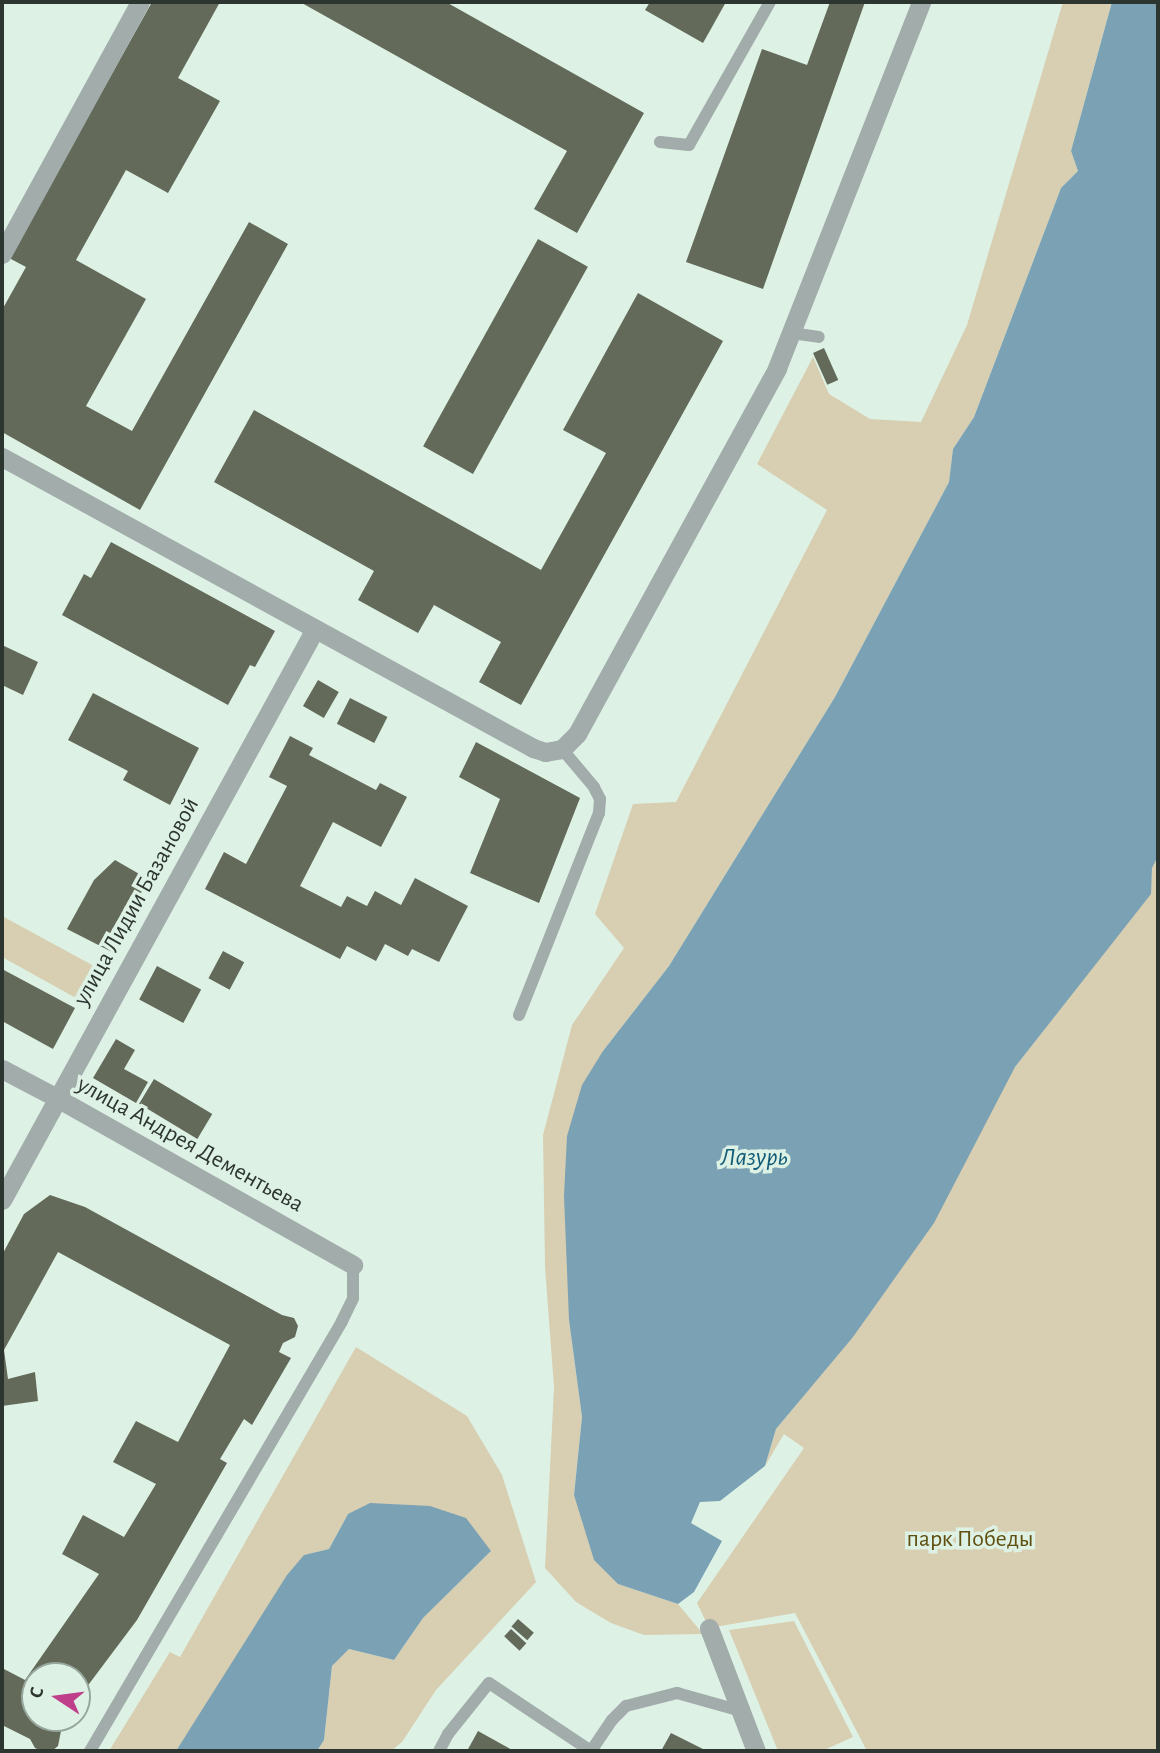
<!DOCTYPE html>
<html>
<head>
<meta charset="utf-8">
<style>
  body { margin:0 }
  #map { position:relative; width:1160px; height:1753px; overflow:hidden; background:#ddf2e5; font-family:"Alegreya Sans",sans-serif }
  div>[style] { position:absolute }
  .green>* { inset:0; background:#d8ceb1 }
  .water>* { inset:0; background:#7aa1b4 }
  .building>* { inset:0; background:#636a59; transform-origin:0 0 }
  .service>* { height:12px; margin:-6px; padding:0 6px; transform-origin:6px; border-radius:6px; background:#a1acab }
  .minor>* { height:19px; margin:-9.5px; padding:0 9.5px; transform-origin:9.5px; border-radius:9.5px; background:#a1acab }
  .tertiary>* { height:19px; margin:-9.5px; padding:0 9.5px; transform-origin:9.5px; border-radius:9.5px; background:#a1acab }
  span { translate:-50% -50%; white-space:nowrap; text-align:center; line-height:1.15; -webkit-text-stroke:7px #ddf2e5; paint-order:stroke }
  .street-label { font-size:24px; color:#2d3531 }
  .park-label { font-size:24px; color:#614f10 }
  .water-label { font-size:26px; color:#125b77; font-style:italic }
  .frame { position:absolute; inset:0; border:4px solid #2d3531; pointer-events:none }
  .north { position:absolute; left:21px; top:1662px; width:70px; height:70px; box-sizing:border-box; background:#ddf2e5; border:2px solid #97a69d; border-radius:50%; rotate:283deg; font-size:19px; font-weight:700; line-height:28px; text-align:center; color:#2d3531 }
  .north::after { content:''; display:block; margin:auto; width:24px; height:32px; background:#bf3f8a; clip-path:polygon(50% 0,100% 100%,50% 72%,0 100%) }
</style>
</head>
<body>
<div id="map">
  <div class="green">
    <div style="clip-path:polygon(1063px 2px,1112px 2px,1071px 151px,1078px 171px,1061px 188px,974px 417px,953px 449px,949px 482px,835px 697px,669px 966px,603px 1051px,569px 1320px,582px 1417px,574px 1495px,618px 1584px,678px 1604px,703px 1634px,644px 1635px,611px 1623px,576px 1602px,545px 1568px,554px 1387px,545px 1267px,543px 1135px,572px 1025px,624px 948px,595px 914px,633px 804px,676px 802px,827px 510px,757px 464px,813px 357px,829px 394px,870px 419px,921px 422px,967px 325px)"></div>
    <div style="clip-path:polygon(1158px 856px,1158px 1751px,867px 1751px,795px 1613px,709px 1628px,697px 1603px,804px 1448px,784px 1434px,765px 1466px,776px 1429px,797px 1404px,1015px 1067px,1150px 894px,1152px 867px)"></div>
    <div style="clip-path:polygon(2px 916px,94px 966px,76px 998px,2px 957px)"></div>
    <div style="clip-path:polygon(356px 1347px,467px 1416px,502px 1475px,536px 1582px,436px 1690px,402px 1742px,391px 1751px,317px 1751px,324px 1740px,332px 1666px,349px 1649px,394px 1660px,423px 1618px,491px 1551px,348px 1514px,329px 1549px,304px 1555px,176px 1751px,109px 1751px,170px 1652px,180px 1657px)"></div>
    <div style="clip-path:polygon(794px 1621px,853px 1737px,822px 1751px,778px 1751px,729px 1630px)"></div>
  </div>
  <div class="water">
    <div style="clip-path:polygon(1112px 2px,1158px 2px,1158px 856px,1152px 868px,1151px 894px,1015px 1067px,934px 1223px,853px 1337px,776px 1429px,765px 1466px,720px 1501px,700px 1502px,691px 1523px,722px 1541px,694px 1592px,678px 1604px,618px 1584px,594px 1560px,574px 1495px,582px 1417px,569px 1320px,564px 1196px,567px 1136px,582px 1085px,603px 1051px,669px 966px,835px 697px,949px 482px,953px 449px,974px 417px,1061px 188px,1078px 171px,1071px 151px)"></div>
    <div style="clip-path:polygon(370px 1503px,430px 1506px,466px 1518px,491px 1551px,423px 1618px,394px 1660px,349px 1649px,332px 1666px,324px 1740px,317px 1751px,176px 1751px,287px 1575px,304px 1555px,329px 1549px,348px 1514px)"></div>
  </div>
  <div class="building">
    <div style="clip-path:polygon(152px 2px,220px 2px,178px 78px,220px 101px,168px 193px,126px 170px,76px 260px,146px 299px,86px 406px,132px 431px,249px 222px,288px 244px,140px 510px,2px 432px,2px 310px,26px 267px,9px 258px)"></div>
    <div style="clip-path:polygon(300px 2px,446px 2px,644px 113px,577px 233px,534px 209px,567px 151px)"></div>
    <div style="clip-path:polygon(650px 2px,726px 2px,703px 43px,645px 10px)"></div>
    <div style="clip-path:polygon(830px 2px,865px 2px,763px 289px,686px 262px,762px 49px,807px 65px)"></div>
    <div style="left:538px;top:239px;width:57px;height:237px;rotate:29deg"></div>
    <div style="clip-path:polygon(638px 293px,723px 341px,521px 705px,479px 682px,501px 642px,434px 605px,418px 633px,358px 600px,374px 571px,214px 482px,254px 410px,541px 570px,606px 453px,563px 430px)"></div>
    <div style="left:824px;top:348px;width:35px;height:12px;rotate:66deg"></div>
    <div style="clip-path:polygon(111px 542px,275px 631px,255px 667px,250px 665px,228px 705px,62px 615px,84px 574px,91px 578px)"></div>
    <div style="clip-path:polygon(2px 645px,38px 662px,23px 695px,2px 685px)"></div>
    <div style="left:318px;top:680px;width:24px;height:30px;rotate:30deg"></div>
    <div style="clip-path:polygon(93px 693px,199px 748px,170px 805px,123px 780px,128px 771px,68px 740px)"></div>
    <div style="left:350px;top:698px;width:42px;height:29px;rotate:27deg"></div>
    <div style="clip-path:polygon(290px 736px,313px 748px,309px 755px,376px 790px,380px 783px,407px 797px,381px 847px,333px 822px,300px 886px,341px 907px,347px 896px,367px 906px,375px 891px,401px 905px,415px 878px,468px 906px,439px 962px,412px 949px,408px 956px,385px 944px,376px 961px,347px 946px,340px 959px,205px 889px,224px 852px,246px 864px,287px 786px,269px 777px)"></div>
    <div style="clip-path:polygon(476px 742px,580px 798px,539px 903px,470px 873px,500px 799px,459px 777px)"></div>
    <div style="clip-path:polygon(115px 860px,148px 879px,112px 952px,67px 929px,94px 880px)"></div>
    <div style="left:223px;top:951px;width:24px;height:31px;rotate:28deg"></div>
    <div style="left:157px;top:966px;width:50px;height:38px;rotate:28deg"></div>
    <div style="clip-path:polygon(2px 969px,75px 1008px,53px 1049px,2px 1021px)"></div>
    <div style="clip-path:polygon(116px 1039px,135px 1050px,124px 1069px,148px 1082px,136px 1103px,93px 1078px)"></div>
    <div style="left:154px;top:1079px;width:68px;height:29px;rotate:31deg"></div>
    <div style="clip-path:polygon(50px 1195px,85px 1207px,282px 1315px,294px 1318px,298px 1326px,295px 1337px,283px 1343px,279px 1352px,291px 1358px,252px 1425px,244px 1419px,220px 1459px,227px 1463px,137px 1620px,77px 1700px,77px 1676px,35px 1676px,35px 1718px,64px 1718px,58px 1725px,61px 1731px,58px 1746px,52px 1751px,42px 1751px,35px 1748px,30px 1739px,2px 1725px,2px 1668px,25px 1680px,99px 1574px,62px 1554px,83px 1515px,124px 1537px,156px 1484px,113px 1462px,136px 1421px,178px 1442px,230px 1345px,58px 1252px,4px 1350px,8px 1379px,35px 1372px,38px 1401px,2px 1406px,2px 1255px,24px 1214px)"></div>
    <div style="left:518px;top:1619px;width:21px;height:10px;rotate:41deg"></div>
    <div style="left:511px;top:1629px;width:21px;height:10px;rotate:43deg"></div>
    <div style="clip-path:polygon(478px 1731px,514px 1751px,467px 1751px)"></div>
    <div style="clip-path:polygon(671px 1733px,707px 1751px,661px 1751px)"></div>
  </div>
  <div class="service">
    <div style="left:660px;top:142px;width:29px;rotate:6deg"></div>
    <div style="left:689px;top:145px;width:164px;rotate:-60.5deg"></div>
    <div style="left:791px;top:333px;width:28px;rotate:8deg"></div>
    <div style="left:519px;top:1015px;width:217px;rotate:-68.4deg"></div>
    <div style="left:599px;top:813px;width:14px;rotate:-86deg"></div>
    <div style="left:600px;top:799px;width:13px;rotate:-117deg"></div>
    <div style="left:594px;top:787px;width:50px;rotate:-130.1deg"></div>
    <div style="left:90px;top:1751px;width:498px;rotate:-59.6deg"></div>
    <div style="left:342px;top:1321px;width:25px;rotate:-64deg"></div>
    <div style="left:353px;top:1298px;width:33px;rotate:-90deg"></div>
    <div style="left:439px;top:1751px;width:19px;rotate:-62deg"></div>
    <div style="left:448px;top:1734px;width:65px;rotate:-51.2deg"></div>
    <div style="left:489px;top:1683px;width:123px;rotate:33.7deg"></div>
    <div style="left:591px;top:1751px;width:37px;rotate:-56deg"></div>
    <div style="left:612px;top:1720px;width:20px;rotate:-45deg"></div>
    <div style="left:626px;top:1706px;width:53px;rotate:-14.3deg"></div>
    <div style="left:677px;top:1693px;width:63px;rotate:15.6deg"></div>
  </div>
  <div class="minor">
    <div style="left:2px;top:254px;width:287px;rotate:-61.3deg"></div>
    <div style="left:2px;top:457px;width:606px;rotate:28.72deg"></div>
    <div style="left:533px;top:748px;width:13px;rotate:18deg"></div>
    <div style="left:545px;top:752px;width:17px;rotate:-10deg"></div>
    <div style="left:562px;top:749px;width:21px;rotate:-45deg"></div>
    <div style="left:577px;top:734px;width:417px;rotate:-61.3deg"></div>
    <div style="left:777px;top:368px;width:393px;rotate:-68.5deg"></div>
    <div style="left:57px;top:1098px;width:340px;rotate:29.4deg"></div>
    <div style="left:2px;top:1200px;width:651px;rotate:-61.27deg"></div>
    <div style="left:709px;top:1628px;width:132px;rotate:69.1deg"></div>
  </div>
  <div class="tertiary">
    <div style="left:2px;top:1069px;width:62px;rotate:27.8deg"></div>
  </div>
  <div class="street-label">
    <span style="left:137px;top:902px;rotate:-61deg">улица Лидии Базановой</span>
    <span style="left:190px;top:1145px;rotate:29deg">улица Андрея Дементьева</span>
  </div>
  <div class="park-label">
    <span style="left:970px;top:1540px">парк Победы</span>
  </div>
  <div class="water-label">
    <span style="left:754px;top:1158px">Лазурь</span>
  </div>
  <div class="frame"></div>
  <div class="north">С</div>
</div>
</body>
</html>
